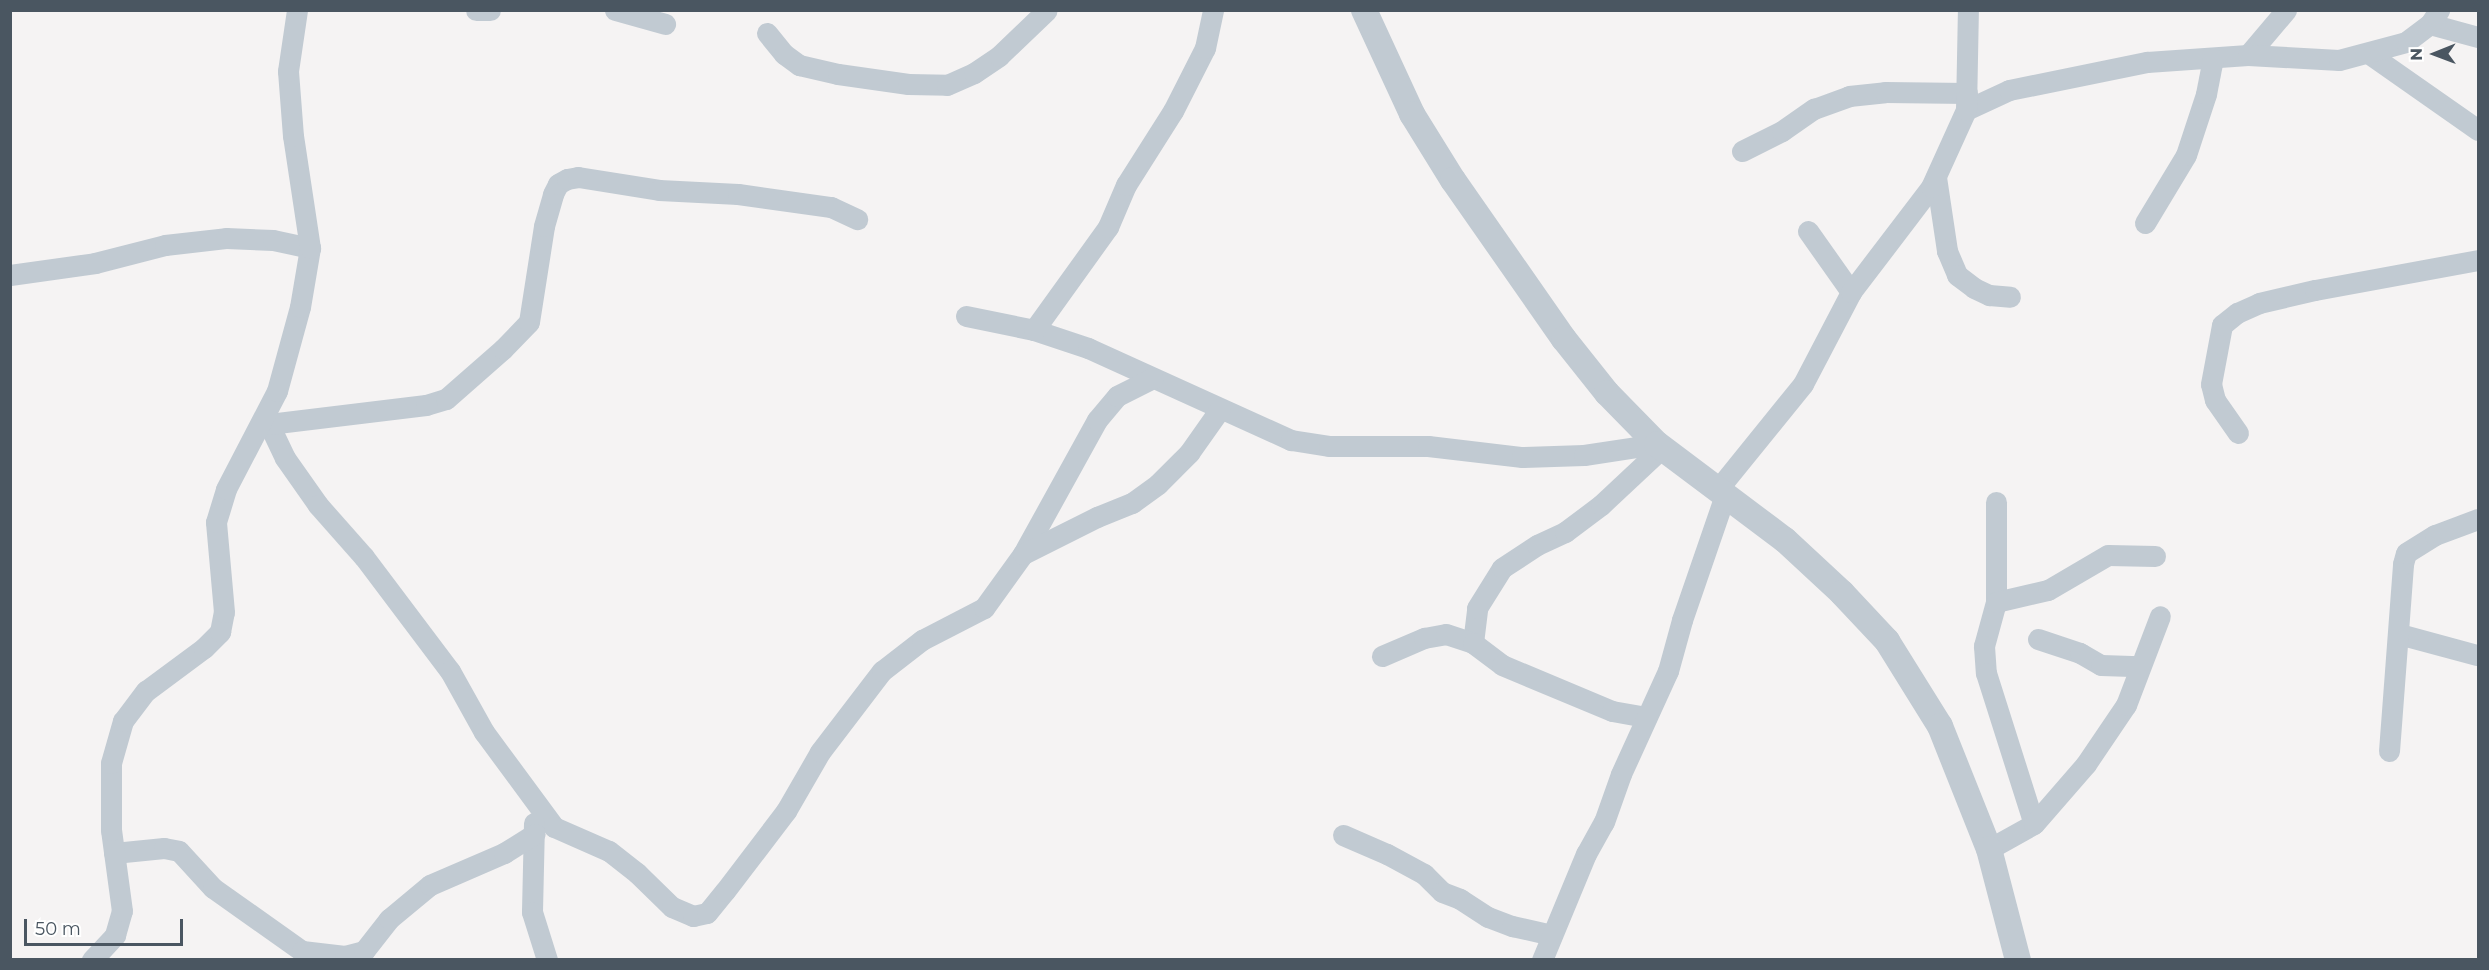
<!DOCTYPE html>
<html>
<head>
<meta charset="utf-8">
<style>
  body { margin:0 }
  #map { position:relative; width:2489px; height:970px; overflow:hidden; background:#f5f3f3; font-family:Montserrat,sans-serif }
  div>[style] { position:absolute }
  .minor>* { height:21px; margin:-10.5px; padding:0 10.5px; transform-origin:10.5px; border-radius:10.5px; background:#c1cad2 }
  .tertiary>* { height:26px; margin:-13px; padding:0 13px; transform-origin:13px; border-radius:13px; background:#c1cad2 }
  span { translate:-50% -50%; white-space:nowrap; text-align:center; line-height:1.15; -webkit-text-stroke:4.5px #fff; paint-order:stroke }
  .frame { position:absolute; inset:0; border:12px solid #4a5661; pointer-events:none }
  .north { position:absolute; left:2405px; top:24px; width:60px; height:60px; -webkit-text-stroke:4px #fff; paint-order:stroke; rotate:269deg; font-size:16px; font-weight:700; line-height:24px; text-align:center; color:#4a5661 }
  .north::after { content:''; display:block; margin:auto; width:21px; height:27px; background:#4a5661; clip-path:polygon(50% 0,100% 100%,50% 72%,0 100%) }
  .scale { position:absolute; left:24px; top:919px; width:159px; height:27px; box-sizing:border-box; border:3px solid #4a5661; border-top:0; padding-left:8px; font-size:18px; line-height:21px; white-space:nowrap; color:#4a5661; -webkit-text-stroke:4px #fff; paint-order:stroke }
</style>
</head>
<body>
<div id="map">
  <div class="minor">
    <div style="left:476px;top:10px;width:14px"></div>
    <div style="left:615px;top:10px;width:52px;rotate:15.6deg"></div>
    <div style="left:2430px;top:24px;width:50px;rotate:15.2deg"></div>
    <div style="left:767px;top:33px;width:27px;rotate:51deg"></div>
    <div style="left:784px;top:54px;width:19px;rotate:36deg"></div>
    <div style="left:799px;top:65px;width:40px;rotate:13deg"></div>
    <div style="left:838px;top:74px;width:71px;rotate:8.1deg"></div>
    <div style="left:908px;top:84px;width:39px;rotate:1deg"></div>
    <div style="left:947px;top:85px;width:30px;rotate:-24deg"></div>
    <div style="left:974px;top:73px;width:30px;rotate:-34deg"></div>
    <div style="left:999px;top:56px;width:66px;rotate:-43.8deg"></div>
    <div style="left:2368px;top:53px;width:134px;rotate:35deg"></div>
    <div style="left:2248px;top:55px;width:59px;rotate:-49.8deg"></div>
    <div style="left:1966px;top:110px;width:47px;rotate:-24.9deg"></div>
    <div style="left:2009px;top:90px;width:141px;rotate:-11.5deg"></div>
    <div style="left:2147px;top:62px;width:101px;rotate:-4deg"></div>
    <div style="left:2248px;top:55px;width:91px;rotate:3.1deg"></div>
    <div style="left:2339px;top:60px;width:69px;rotate:-15deg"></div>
    <div style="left:2406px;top:42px;width:30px;rotate:-37deg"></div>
    <div style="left:2430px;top:24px;width:17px;rotate:-57deg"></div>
    <div style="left:1742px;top:151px;width:45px;rotate:-26.6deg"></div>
    <div style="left:1782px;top:131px;width:39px;rotate:-35deg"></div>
    <div style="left:1814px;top:109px;width:37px;rotate:-20deg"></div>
    <div style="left:1849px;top:96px;width:36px;rotate:-6deg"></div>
    <div style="left:1885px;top:92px;width:82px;rotate:0.7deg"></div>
    <div style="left:1936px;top:177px;width:75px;rotate:81.5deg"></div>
    <div style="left:1947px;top:251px;width:26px;rotate:67deg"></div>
    <div style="left:1957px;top:275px;width:21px;rotate:37deg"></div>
    <div style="left:1974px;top:288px;width:17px;rotate:25deg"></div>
    <div style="left:1989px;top:295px;width:21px;rotate:5deg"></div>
    <div style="left:2145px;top:223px;width:79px;rotate:-58.9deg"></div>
    <div style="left:2186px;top:155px;width:64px;rotate:-71.8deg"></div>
    <div style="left:2206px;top:94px;width:36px;rotate:-79deg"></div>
    <div style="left:1808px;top:231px;width:75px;rotate:54.8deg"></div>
    <div style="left:10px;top:275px;width:86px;rotate:-8deg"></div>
    <div style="left:95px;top:263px;width:72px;rotate:-14.4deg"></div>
    <div style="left:165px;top:245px;width:61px;rotate:-6.5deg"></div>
    <div style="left:226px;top:238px;width:47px;rotate:2.4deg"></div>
    <div style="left:273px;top:240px;width:38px;rotate:12deg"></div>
    <div style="left:966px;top:316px;width:69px;rotate:11.6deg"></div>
    <div style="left:1034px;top:330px;width:57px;rotate:18.4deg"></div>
    <div style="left:1088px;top:348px;width:223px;rotate:24.4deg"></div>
    <div style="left:1291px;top:440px;width:38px;rotate:9deg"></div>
    <div style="left:1329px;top:446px;width:99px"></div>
    <div style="left:1428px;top:446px;width:95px;rotate:6.7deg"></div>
    <div style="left:1522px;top:457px;width:62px;rotate:-1.8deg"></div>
    <div style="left:1584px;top:455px;width:74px;rotate:-8.6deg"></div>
    <div style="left:1034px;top:330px;width:127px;rotate:-54.3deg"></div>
    <div style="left:1108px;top:227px;width:46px;rotate:-66.8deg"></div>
    <div style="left:1126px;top:185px;width:88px;rotate:-57.6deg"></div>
    <div style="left:1173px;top:111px;width:71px;rotate:-63.1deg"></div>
    <div style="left:1205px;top:48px;width:39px;rotate:-78deg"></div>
    <div style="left:266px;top:418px;width:44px;rotate:64.6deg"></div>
    <div style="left:285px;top:458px;width:57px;rotate:54.9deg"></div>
    <div style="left:318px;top:505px;width:69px;rotate:48.5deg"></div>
    <div style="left:364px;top:557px;width:143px;rotate:53deg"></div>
    <div style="left:450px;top:671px;width:70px;rotate:60.9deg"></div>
    <div style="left:484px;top:732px;width:118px;rotate:53.6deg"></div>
    <div style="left:554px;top:827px;width:60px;rotate:23.6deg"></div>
    <div style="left:609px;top:851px;width:36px;rotate:38deg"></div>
    <div style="left:637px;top:873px;width:49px;rotate:44.2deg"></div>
    <div style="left:672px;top:907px;width:23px;rotate:23deg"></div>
    <div style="left:693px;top:916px;width:14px;rotate:-12deg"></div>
    <div style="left:707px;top:913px;width:28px;rotate:-51deg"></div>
    <div style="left:725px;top:891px;width:101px;rotate:-52.7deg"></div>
    <div style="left:786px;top:811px;width:68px;rotate:-60deg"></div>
    <div style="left:820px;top:752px;width:102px;rotate:-52.6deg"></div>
    <div style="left:882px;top:671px;width:51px;rotate:-37.8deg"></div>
    <div style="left:922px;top:640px;width:70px;rotate:-27.3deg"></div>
    <div style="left:984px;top:608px;width:67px;rotate:-54.2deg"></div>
    <div style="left:1023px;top:554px;width:153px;rotate:-61.1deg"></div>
    <div style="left:1097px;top:420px;width:31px;rotate:-50deg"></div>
    <div style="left:1117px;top:396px;width:40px;rotate:-26.6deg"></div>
    <div style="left:269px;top:424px;width:158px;rotate:-6.9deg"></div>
    <div style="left:426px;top:405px;width:21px;rotate:-17deg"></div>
    <div style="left:446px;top:399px;width:76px;rotate:-41.3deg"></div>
    <div style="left:503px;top:349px;width:37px;rotate:-46deg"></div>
    <div style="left:529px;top:322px;width:97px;rotate:-81.1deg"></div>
    <div style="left:544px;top:226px;width:33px;rotate:-74deg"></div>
    <div style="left:553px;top:194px;width:11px;rotate:-63deg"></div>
    <div style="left:558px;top:184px;width:10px;rotate:-29deg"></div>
    <div style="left:567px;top:179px;width:11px;rotate:-10deg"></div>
    <div style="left:578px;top:177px;width:82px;rotate:9.1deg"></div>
    <div style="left:659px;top:190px;width:79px;rotate:2.9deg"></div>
    <div style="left:738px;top:194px;width:94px;rotate:8deg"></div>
    <div style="left:831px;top:207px;width:29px;rotate:25deg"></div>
    <div style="left:2238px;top:433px;width:40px;rotate:-124.9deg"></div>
    <div style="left:2215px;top:400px;width:16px;rotate:-104deg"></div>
    <div style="left:2211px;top:384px;width:60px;rotate:-79.4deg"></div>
    <div style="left:2222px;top:325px;width:19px;rotate:-39deg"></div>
    <div style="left:2237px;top:313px;width:24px;rotate:-24deg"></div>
    <div style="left:2259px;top:303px;width:57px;rotate:-13.1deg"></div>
    <div style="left:2315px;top:290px;width:166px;rotate:-10.4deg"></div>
    <div style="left:1718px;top:489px;width:135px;rotate:-51deg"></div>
    <div style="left:1803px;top:384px;width:104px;rotate:-62.4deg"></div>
    <div style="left:1851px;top:292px;width:132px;rotate:-52.7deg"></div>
    <div style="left:1931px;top:187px;width:85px;rotate:-65.6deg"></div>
    <div style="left:1966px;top:110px;width:100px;rotate:-88.9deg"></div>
    <div style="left:1996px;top:502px;width:100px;rotate:90deg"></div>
    <div style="left:1996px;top:602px;width:46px;rotate:105.3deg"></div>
    <div style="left:1984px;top:646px;width:27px;rotate:86deg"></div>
    <div style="left:1986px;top:673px;width:158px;rotate:72.4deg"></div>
    <div style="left:1023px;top:554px;width:83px;rotate:-26.6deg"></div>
    <div style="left:1097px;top:517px;width:38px;rotate:-22deg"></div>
    <div style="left:1132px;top:503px;width:32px;rotate:-36deg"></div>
    <div style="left:1158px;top:484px;width:44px;rotate:-45deg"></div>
    <div style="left:1189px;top:453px;width:54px;rotate:-54.8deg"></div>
    <div style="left:1996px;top:602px;width:53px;rotate:-13deg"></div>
    <div style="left:2048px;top:590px;width:69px;rotate:-30.3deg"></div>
    <div style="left:2108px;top:555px;width:47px;rotate:1.2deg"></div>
    <div style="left:2399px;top:634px;width:81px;rotate:15.1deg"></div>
    <div style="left:2038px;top:639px;width:44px;rotate:18.4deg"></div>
    <div style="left:2080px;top:653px;width:24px;rotate:30deg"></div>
    <div style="left:2101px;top:665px;width:38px;rotate:2deg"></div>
    <div style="left:1473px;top:643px;width:35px;rotate:-83deg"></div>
    <div style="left:1477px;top:608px;width:47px;rotate:-58deg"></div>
    <div style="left:1502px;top:568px;width:42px;rotate:-33.3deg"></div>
    <div style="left:1537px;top:545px;width:31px;rotate:-25deg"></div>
    <div style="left:1565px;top:532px;width:45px;rotate:-36.9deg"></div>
    <div style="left:1601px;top:505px;width:83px;rotate:-43.1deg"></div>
    <div style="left:1382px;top:656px;width:46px;rotate:-23.2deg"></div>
    <div style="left:1424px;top:638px;width:22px;rotate:-10deg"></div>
    <div style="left:1446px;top:634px;width:28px;rotate:18deg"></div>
    <div style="left:1473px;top:643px;width:36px;rotate:37deg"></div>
    <div style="left:1502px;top:665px;width:119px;rotate:22.7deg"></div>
    <div style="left:1612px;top:711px;width:35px;rotate:10deg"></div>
    <div style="left:2389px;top:751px;width:188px;rotate:-85.7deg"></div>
    <div style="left:2403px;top:564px;width:11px;rotate:-75deg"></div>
    <div style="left:2406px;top:553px;width:34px;rotate:-32deg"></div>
    <div style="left:2435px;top:535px;width:46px;rotate:-20.4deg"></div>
    <div style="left:534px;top:823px;width:89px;rotate:91.3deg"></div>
    <div style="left:532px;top:912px;width:50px;rotate:72.6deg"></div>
    <div style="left:1343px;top:835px;width:48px;rotate:23.4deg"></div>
    <div style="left:1387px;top:854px;width:42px;rotate:28.4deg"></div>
    <div style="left:1424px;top:874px;width:25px;rotate:45deg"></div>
    <div style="left:1442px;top:892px;width:19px;rotate:21deg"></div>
    <div style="left:1460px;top:899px;width:33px;rotate:33deg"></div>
    <div style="left:1488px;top:917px;width:26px;rotate:21deg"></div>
    <div style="left:1512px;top:926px;width:41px;rotate:12.7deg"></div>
    <div style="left:1989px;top:849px;width:51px;rotate:-29.1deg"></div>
    <div style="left:2034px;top:824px;width:79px;rotate:-49.1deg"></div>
    <div style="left:2086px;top:764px;width:71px;rotate:-55.9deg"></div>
    <div style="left:2126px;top:705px;width:95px;rotate:-69.1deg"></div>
    <div style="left:114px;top:853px;width:50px;rotate:-5.7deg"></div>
    <div style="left:164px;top:848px;width:15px;rotate:11deg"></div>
    <div style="left:179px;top:851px;width:50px;rotate:47.4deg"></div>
    <div style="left:213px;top:888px;width:109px;rotate:35.3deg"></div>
    <div style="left:302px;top:951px;width:43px;rotate:6.6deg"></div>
    <div style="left:345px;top:956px;width:20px;rotate:-15deg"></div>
    <div style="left:364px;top:951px;width:41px;rotate:-52deg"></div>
    <div style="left:389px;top:919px;width:53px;rotate:-39.7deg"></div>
    <div style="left:430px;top:885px;width:81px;rotate:-23.4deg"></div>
    <div style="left:504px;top:853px;width:36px;rotate:-32deg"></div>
    <div style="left:92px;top:960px;width:34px;rotate:-47deg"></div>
    <div style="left:115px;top:935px;width:25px;rotate:-74deg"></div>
    <div style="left:122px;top:911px;width:82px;rotate:-97.7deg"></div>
    <div style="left:111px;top:830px;width:67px;rotate:-90deg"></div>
    <div style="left:111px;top:763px;width:44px;rotate:-74.1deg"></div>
    <div style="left:123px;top:721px;width:38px;rotate:-53deg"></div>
    <div style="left:146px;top:691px;width:72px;rotate:-36.6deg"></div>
    <div style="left:204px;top:648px;width:23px;rotate:-45deg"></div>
    <div style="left:220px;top:632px;width:20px;rotate:-79deg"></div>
    <div style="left:224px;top:612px;width:90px;rotate:-95.1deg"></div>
    <div style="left:216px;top:522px;width:34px;rotate:-73deg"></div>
    <div style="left:226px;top:489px;width:110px;rotate:-62.5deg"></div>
    <div style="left:277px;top:391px;width:87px;rotate:-74.7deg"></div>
    <div style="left:300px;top:307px;width:60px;rotate:-80.4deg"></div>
    <div style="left:310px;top:248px;width:113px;rotate:-98.6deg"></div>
    <div style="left:293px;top:136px;width:65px;rotate:-94.4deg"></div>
    <div style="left:288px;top:71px;width:62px;rotate:-81.6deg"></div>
    <div style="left:1542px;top:960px;width:115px;rotate:-67.5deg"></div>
    <div style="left:1586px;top:854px;width:37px;rotate:-61deg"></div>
    <div style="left:1604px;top:822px;width:51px;rotate:-70.5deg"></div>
    <div style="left:1621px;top:774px;width:113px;rotate:-65.5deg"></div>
    <div style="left:1668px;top:671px;width:53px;rotate:-74.6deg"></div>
    <div style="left:1682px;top:620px;width:132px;rotate:-71deg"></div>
  </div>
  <div class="tertiary">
    <div style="left:1364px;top:10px;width:115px;rotate:65.2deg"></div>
    <div style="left:1412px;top:114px;width:78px;rotate:58.2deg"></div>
    <div style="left:1453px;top:180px;width:194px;rotate:55.1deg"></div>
    <div style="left:1564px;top:339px;width:69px;rotate:51.5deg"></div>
    <div style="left:1607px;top:393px;width:71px;rotate:45.6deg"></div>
    <div style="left:1657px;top:444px;width:160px;rotate:36.9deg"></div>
    <div style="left:1785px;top:540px;width:78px;rotate:42.9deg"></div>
    <div style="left:1842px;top:593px;width:66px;rotate:46.8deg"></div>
    <div style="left:1887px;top:641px;width:100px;rotate:58.1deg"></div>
    <div style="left:1940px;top:726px;width:132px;rotate:68.3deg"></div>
    <div style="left:1989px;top:849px;width:115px;rotate:75.4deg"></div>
  </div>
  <div class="frame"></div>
  <div class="north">N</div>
  <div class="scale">50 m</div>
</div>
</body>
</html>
